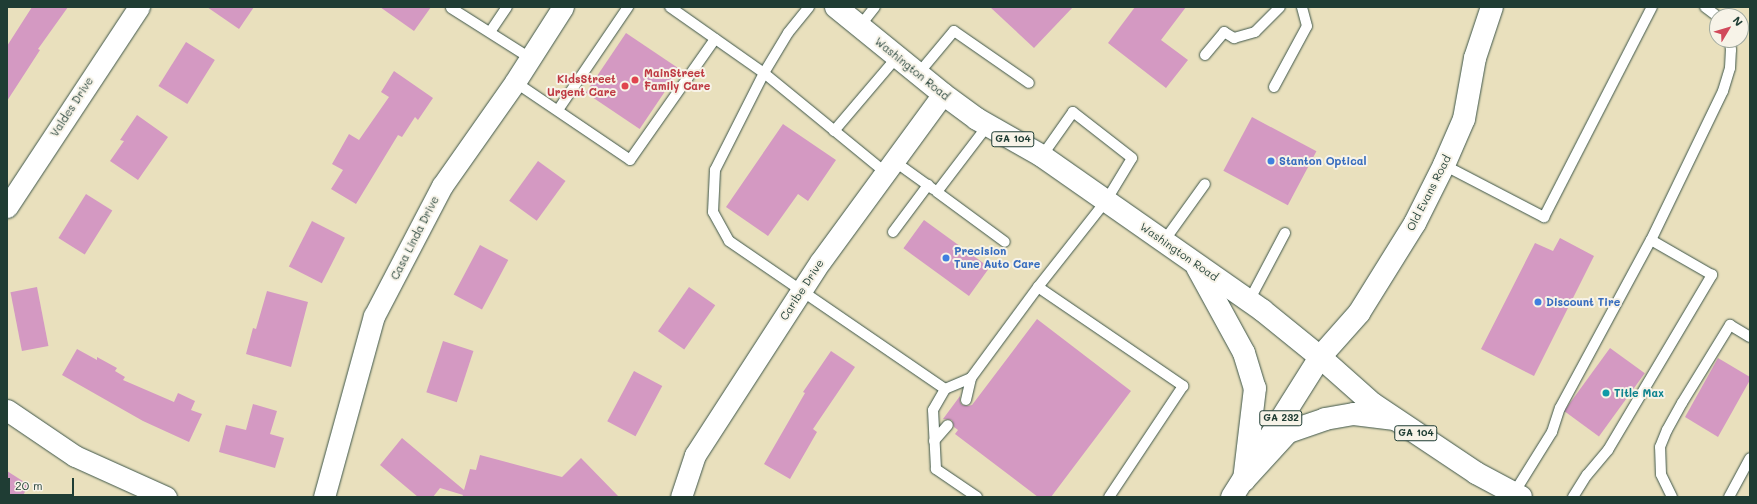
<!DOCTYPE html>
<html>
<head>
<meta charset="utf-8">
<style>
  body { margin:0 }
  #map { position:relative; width:1757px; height:504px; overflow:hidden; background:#e9e0bd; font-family:Mali,sans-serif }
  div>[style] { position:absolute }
  .building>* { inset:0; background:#d499c2; transform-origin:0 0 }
  .roads { filter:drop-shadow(0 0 1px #3d5549) drop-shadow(0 0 1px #3d5549) }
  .lane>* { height:10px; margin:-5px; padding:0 5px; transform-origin:5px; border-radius:5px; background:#fff }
  .street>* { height:21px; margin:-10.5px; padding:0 10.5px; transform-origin:10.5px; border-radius:10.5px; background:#fff }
  .secondary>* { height:22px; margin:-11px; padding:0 11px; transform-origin:11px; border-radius:11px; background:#fff }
  .primary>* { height:22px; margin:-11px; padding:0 11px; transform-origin:11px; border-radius:11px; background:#fff }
  .dots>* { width:11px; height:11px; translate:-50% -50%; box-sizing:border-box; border:2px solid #f7f3e8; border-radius:50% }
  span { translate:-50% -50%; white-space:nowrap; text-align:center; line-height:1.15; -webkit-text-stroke:4px #f7f3e8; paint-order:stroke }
  .shield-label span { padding:1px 3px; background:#f7f3e8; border:1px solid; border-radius:3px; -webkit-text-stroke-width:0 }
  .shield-label { font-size:10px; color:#1f3d34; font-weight:700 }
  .street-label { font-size:11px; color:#1f3d34 }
  .health-label { font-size:11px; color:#be3a42; font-weight:700 }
  .left { translate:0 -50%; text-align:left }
  .right { translate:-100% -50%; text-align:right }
  .shop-label { font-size:11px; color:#366cbe; font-weight:700 }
  .culture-label { font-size:11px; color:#0d838f; font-weight:700 }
  .frame { position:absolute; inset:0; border:8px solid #1f3d34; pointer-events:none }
  .north { position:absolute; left:1709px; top:8px; width:40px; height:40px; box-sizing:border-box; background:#f7f3e8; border:1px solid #a1aaa0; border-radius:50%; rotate:52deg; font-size:11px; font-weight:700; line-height:16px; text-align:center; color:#1f3d34 }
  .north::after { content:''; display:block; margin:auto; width:14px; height:18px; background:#d1495b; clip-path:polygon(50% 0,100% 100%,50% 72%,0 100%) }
  .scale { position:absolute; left:8px; top:478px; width:66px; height:18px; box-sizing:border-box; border:2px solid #1f3d34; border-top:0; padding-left:5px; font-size:12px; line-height:14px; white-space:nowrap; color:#1f3d34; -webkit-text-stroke:3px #f7f3e8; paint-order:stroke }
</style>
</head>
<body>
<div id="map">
  <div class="building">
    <div style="clip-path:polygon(32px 7px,68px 7px,38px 49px,40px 50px,7px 101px,7px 46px)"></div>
    <div style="clip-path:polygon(207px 7px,254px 7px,239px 29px)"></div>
    <div style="clip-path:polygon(380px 7px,431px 7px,414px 31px)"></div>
    <div style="clip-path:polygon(990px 7px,1073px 7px,1034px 48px)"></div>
    <div style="clip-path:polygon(1135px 7px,1186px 7px,1161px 40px,1188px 60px,1166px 88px,1108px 43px)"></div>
    <div style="left:626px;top:33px;width:65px;height:72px;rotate:34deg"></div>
    <div style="left:186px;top:42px;width:34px;height:52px;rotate:32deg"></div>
    <div style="clip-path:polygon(394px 71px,433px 98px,418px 120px,415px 117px,402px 137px,398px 135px,356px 204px,331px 189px,343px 170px,332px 164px,349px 134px,359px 140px,389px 97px,381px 92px)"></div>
    <div style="clip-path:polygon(137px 115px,168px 137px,138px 180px,110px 161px,124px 141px,120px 140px)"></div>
    <div style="left:1252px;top:117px;width:73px;height:61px;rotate:28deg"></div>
    <div style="clip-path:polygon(783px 124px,836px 160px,808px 201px,798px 194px,768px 236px,726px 207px)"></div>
    <div style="left:538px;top:161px;width:34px;height:49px;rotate:36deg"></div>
    <div style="left:86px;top:194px;width:31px;height:52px;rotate:32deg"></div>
    <div style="left:924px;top:220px;width:81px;height:35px;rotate:36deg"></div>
    <div style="left:312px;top:221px;width:37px;height:51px;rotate:27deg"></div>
    <div style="clip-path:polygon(1560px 238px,1594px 256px,1534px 376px,1481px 349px,1535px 243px,1553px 251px)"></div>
    <div style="left:480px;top:245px;width:32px;height:56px;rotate:28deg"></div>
    <div style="left:37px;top:287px;width:60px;height:27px;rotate:79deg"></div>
    <div style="left:689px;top:287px;width:32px;height:54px;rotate:35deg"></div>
    <div style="clip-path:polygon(267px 291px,308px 302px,291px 367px,246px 354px,253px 328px,256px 329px)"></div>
    <div style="clip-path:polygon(1037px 319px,1131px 391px,1051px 497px,1038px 497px,955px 434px,958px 430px,954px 427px,952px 420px,943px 419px,960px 396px,960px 402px,962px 405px,968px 406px,972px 405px)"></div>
    <div style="left:443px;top:341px;width:32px;height:54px;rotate:18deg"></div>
    <div style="left:1610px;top:348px;width:43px;height:78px;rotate:36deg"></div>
    <div style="clip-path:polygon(77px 349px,97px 360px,97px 357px,117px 368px,115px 371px,125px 377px,123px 380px,174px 402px,178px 393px,195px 401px,191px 410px,202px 414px,189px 442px,143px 421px,62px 375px)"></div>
    <div style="clip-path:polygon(831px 351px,855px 367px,813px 429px,817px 432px,790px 479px,764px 464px,805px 393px,803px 392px)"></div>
    <div style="clip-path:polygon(1718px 358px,1750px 377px,1750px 380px,1718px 437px,1685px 417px)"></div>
    <div style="left:634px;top:371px;width:32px;height:57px;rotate:28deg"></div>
    <div style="clip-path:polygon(253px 404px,277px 411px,270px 434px,284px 438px,275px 468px,219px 452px,226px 425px,246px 430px)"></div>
    <div style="clip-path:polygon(402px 438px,464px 490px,470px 469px,476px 470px,480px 455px,562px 477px,581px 458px,619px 497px,462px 497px,463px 495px,440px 488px,433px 497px,418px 497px,380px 465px)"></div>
    <div style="clip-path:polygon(7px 471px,29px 485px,22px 497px,7px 497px)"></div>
  </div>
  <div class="roads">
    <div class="lane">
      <div style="left:670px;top:7px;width:115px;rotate:35.1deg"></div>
      <div style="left:764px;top:73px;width:158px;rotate:39.3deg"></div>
      <div style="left:809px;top:7px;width:33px;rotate:129deg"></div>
      <div style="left:788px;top:33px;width:47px;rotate:121deg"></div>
      <div style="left:764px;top:73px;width:109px;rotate:116.8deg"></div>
      <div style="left:715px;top:170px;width:42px;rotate:92.7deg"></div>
      <div style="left:713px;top:212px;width:33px;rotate:61deg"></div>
      <div style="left:729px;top:241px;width:262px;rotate:34.4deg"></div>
      <div style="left:1705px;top:7px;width:15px;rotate:37deg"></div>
      <div style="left:451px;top:8px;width:93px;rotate:32.3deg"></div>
      <div style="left:860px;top:26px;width:24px;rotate:-52deg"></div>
      <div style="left:490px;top:32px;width:30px;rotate:-56deg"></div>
      <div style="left:1205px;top:55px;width:30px;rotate:-50deg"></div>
      <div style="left:1224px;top:32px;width:12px;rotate:31deg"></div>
      <div style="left:1234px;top:38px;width:22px;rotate:-16deg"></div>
      <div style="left:1255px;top:32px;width:35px;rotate:-45deg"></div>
      <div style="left:918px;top:74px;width:56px;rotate:-50.1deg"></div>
      <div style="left:954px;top:31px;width:91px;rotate:34.7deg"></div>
      <div style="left:515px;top:82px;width:139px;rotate:34.1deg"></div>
      <div style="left:630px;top:160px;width:148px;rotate:-54.9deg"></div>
      <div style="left:1274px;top:87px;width:69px;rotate:-61.6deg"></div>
      <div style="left:1307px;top:26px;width:20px;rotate:-105deg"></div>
      <div style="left:558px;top:110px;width:125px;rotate:-55.8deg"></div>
      <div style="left:988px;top:125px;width:84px;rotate:127.3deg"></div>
      <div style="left:937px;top:192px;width:84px;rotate:36.3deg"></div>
      <div style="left:834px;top:131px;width:97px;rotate:-49.6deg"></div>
      <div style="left:894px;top:161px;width:48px;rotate:35.7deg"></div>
      <div style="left:1444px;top:165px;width:113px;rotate:27.5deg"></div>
      <div style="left:1544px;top:217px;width:236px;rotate:-62.8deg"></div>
      <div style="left:893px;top:232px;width:59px;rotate:-53.3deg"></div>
      <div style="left:1164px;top:241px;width:70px;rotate:-54.3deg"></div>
      <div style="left:1038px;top:287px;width:176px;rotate:34.3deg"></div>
      <div style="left:1183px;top:386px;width:133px;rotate:123.7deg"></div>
      <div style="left:1249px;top:301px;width:77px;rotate:-62.1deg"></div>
      <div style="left:966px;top:400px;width:23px;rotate:-77deg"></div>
      <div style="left:934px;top:441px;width:21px;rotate:-49deg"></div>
      <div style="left:1514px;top:493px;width:72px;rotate:-58.1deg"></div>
      <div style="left:1552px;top:432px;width:25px;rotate:-72deg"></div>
      <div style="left:1560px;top:408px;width:191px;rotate:-61.6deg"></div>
      <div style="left:1651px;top:240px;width:165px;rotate:-64.2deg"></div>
      <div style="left:1723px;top:91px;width:24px;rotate:-73deg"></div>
      <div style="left:1730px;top:68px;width:18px;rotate:-87deg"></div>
      <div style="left:1731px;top:50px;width:10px;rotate:-96deg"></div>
      <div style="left:977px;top:497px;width:50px;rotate:-145.7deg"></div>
      <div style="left:936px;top:469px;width:59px;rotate:-92.9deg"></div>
      <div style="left:933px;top:410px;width:24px;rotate:-60deg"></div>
      <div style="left:945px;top:389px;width:28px;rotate:-23deg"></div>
      <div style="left:971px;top:378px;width:113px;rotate:-53.6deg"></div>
      <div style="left:1038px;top:287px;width:110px;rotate:-51.7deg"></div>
      <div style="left:1106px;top:201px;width:50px;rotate:-58.8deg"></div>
      <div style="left:1132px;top:158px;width:75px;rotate:-142.1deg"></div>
      <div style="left:1073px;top:112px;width:54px;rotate:125.2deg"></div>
      <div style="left:1573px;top:497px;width:26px;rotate:-58deg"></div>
      <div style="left:1587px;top:475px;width:33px;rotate:-50deg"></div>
      <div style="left:1608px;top:450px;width:204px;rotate:-59.3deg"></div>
      <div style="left:1712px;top:275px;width:70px;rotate:-150.2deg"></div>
      <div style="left:1672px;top:497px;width:25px;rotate:-116deg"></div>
      <div style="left:1661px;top:474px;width:27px;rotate:-92deg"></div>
      <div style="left:1660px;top:447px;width:18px;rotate:-68deg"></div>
      <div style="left:1667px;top:430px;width:31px;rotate:-61deg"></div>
      <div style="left:1682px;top:403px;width:92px;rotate:-58.4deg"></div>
      <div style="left:1730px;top:325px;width:23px;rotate:31deg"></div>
      <div style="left:1729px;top:497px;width:44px;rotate:-61.7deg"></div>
    </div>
    <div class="street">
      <div style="left:7px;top:207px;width:240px;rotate:-56.6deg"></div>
      <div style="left:7px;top:410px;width:82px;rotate:34.1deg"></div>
      <div style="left:75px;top:456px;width:100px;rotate:24.3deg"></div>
      <div style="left:324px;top:497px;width:188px;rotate:-74.6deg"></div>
      <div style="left:374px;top:316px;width:147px;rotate:-62.4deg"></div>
      <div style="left:442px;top:186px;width:127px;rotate:-54.9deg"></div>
      <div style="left:515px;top:82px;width:89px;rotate:-57.4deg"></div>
      <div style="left:681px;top:497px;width:44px;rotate:-71.6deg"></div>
      <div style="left:695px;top:455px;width:195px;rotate:-57.1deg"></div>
      <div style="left:801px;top:291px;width:35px;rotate:-57deg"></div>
      <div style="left:820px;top:262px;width:208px;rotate:-53.8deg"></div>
    </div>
    <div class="secondary">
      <div style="left:1320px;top:357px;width:59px;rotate:-48.4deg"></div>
      <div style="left:1359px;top:313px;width:106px;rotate:-58.1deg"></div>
      <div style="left:1415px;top:223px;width:65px;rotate:-63.4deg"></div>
      <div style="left:1444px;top:165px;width:50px;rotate:-66.5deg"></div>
      <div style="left:1464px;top:119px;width:62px;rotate:-79.8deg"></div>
      <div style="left:1475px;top:58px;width:54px;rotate:-71.6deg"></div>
    </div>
    <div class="primary">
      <div style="left:836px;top:7px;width:138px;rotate:39.1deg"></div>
      <div style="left:943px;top:94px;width:42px;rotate:36.3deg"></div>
      <div style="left:977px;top:119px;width:75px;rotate:29.6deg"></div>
      <div style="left:1042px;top:156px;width:269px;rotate:35deg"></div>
      <div style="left:1262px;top:310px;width:75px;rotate:39deg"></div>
      <div style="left:1320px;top:357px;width:71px;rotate:41.6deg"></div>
      <div style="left:1373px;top:404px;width:124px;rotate:33.8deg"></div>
      <div style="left:1476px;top:473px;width:51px;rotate:28.1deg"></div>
      <div style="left:1197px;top:267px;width:98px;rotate:61.3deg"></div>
      <div style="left:1244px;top:353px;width:37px;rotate:73deg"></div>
      <div style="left:1255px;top:388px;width:93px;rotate:96.8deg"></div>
      <div style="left:1244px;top:480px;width:65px;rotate:-47.5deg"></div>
      <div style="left:1288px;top:432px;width:39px;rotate:-19deg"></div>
      <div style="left:1325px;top:419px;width:29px;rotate:-10deg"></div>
      <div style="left:1354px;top:414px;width:39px;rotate:7deg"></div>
      <div style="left:1232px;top:497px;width:165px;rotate:-57.8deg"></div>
    </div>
  </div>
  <div class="dots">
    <div style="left:635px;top:80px;background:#e0444e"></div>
    <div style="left:625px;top:86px;background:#e0444e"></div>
    <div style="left:1271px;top:161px;background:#3f7fe0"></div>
    <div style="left:946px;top:258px;background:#3f7fe0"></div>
    <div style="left:1538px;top:302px;background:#3f7fe0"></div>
    <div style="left:1606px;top:393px;background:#0f9aa8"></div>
  </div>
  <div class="shield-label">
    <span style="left:1013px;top:139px">GA 104</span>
    <span style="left:1281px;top:418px">GA 232</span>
    <span style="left:1416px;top:433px">GA 104</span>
  </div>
  <div class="street-label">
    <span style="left:912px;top:69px;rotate:39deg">Washington Road</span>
    <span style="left:72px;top:107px;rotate:-57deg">Valdes Drive</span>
    <span style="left:1429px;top:193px;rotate:-63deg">Old Evans Road</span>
    <span style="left:415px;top:238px;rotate:-63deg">Casa Linda Drive</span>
    <span style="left:1179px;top:252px;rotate:35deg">Washington Road</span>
    <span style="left:802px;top:290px;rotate:-57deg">Caribe Drive</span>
  </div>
  <div class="health-label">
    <span class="left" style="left:644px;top:80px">MainStreet<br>Family Care</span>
    <span class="right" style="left:616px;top:86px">KidsStreet<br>Urgent Care</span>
  </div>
  <div class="shop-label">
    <span class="left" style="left:1279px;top:161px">Stanton Optical</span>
    <span class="left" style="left:954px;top:258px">Precision<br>Tune Auto Care</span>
    <span class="left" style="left:1546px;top:302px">Discount Tire</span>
  </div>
  <div class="culture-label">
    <span class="left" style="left:1614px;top:393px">Title Max</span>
  </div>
  <div class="frame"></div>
  <div class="north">N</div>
  <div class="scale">20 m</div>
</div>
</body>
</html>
